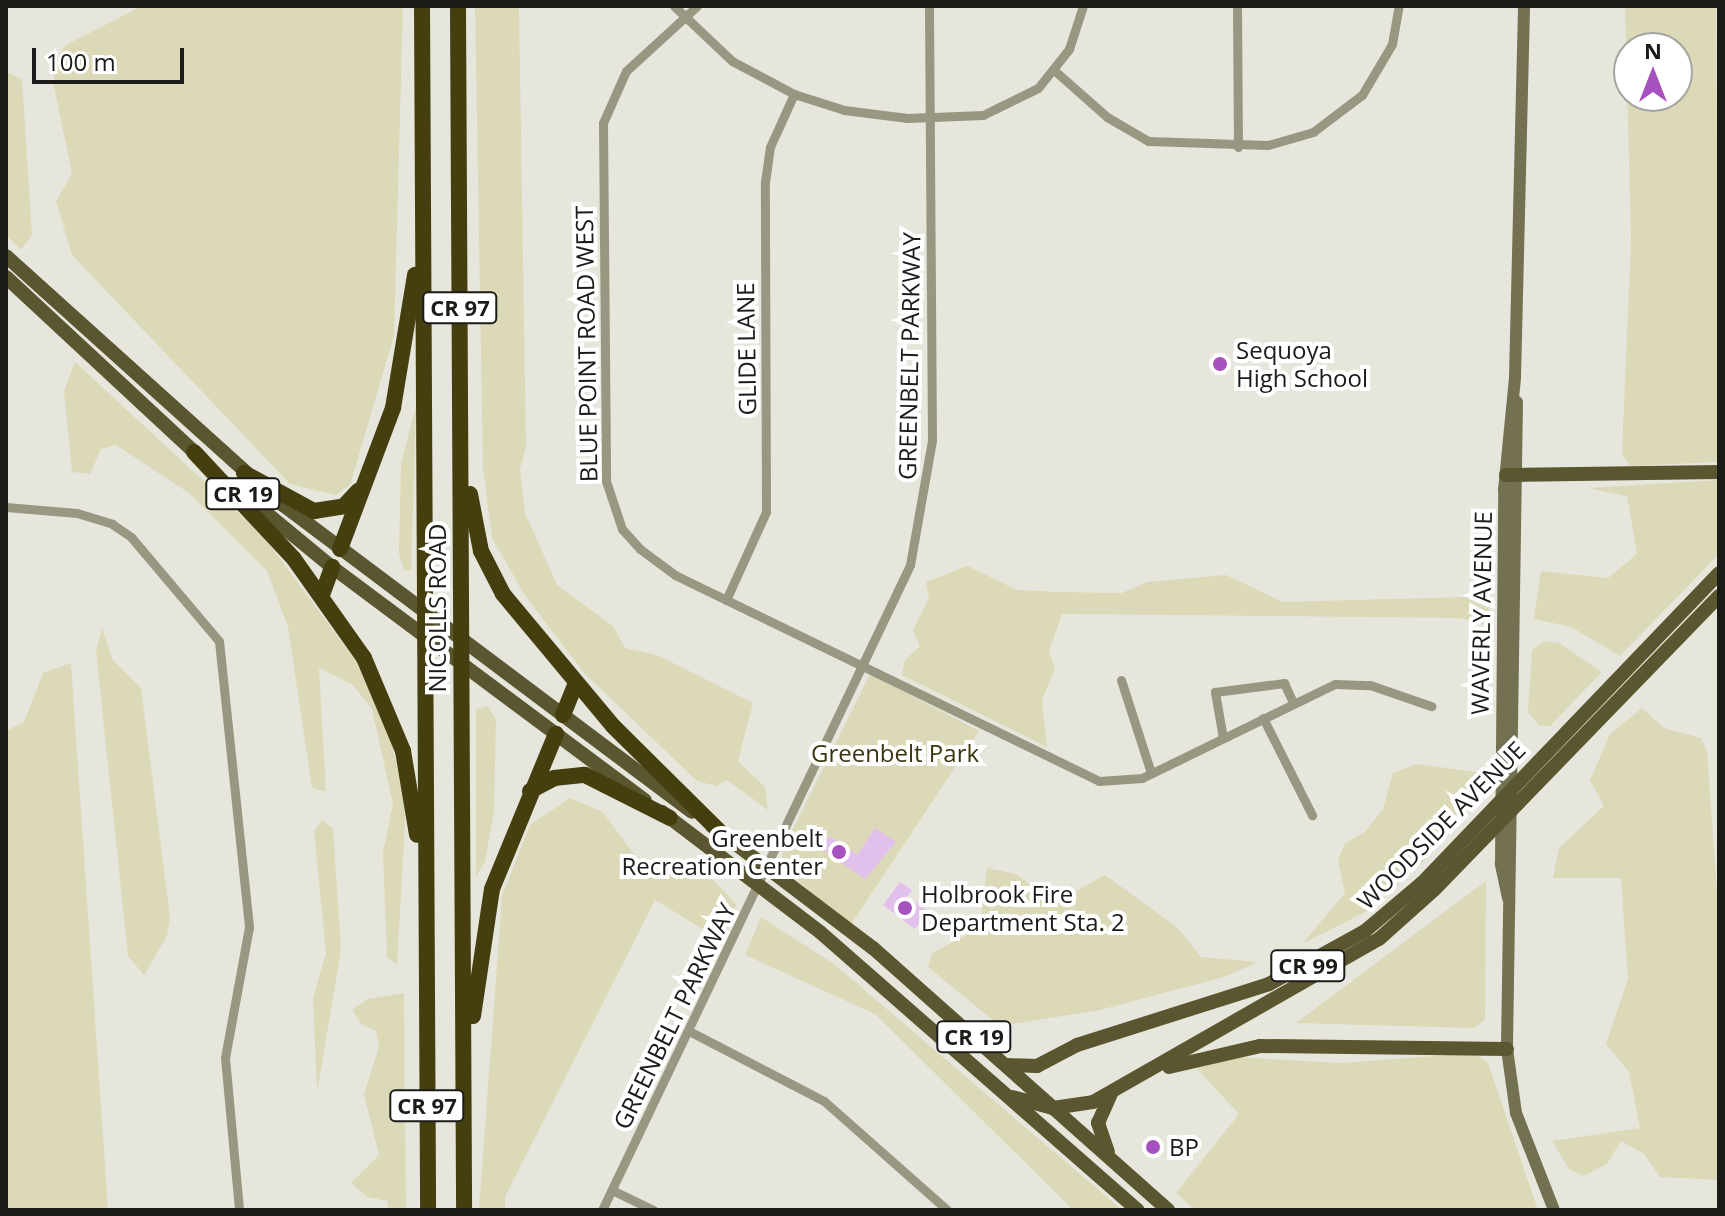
<!DOCTYPE html>
<html>
<head>
<meta charset="utf-8">
<style>
  body { margin:0 }
  #map { position:relative; width:1725px; height:1216px; overflow:hidden; background:#e7e6dd; font-family:"Open Sans",sans-serif }
  div>[style] { position:absolute }
  .green>* { inset:0; background:#dcd9b8 }
  .building>* { inset:0; background:#e1c1eb }
  .street>* { height:9px; margin:-4.5px; padding:0 4.5px; transform-origin:4.5px; border-radius:4.5px; background:#999782 }
  .secondary>* { height:12px; margin:-6px; padding:0 6px; transform-origin:6px; border-radius:6px; background:#747152 }
  .primary>* { height:14px; margin:-7px; padding:0 7px; transform-origin:7px; border-radius:7px; background:#5a5630 }
  .highway>* { height:16px; margin:-8px; padding:0 8px; transform-origin:8px; border-radius:8px; background:#453f0f }
  .dots>* { width:22px; height:22px; translate:-50% -50%; box-sizing:border-box; border:4px solid #fff; border-radius:50% }
  span { translate:-50% -50%; white-space:nowrap; text-align:center; line-height:1.15; -webkit-text-stroke:8px #fff; paint-order:stroke }
  .shield-label span { padding:2px 6px; background:#fff; border:2px solid; border-radius:6px; -webkit-text-stroke-width:0 }
  .shield-label { font-size:22px; color:#1c1b18; font-weight:700 }
  .street-label { font-size:24px; color:#1c1b18 }
  .poi-label { font-size:24px; color:#1c1b18 }
  .left { translate:0 -50%; text-align:left }
  .right { translate:-100% -50%; text-align:right }
  .park-label { font-size:24px; color:#3b360f }
  .frame { position:absolute; inset:0; border:8px solid #1c1b18; pointer-events:none }
  .north { position:absolute; left:1613px; top:32px; width:80px; height:80px; box-sizing:border-box; background:#fff; border:2px solid #a4a4a3; border-radius:50%; rotate:0deg; font-size:22px; font-weight:700; line-height:32px; text-align:center; color:#1c1b18 }
  .north::after { content:''; display:block; margin:auto; width:28px; height:36px; background:#a751bf; clip-path:polygon(50% 0,100% 100%,50% 72%,0 100%) }
  .scale { position:absolute; left:32px; top:48px; width:152px; height:36px; box-sizing:border-box; border:4px solid #1c1b18; border-top:0; padding-left:10px; font-size:24px; line-height:28px; white-space:nowrap; color:#1c1b18; -webkit-text-stroke:6px #fff; paint-order:stroke }
</style>
</head>
<body>
<div id="map">
  <div class="green">
    <div style="clip-path:polygon(142px 6px,403px 6px,394px 336px,350px 485px,336px 495px,290px 484px,72px 255px,56px 201px,72px 174px,54px 86px,55px 60px,66px 45px)"></div>
    <div style="clip-path:polygon(475px 6px,519px 6px,526px 447px,520px 469px,525px 513px,557px 585px,613px 626px,625px 648px,657px 655px,753px 703px,738px 761px,765px 787px,768px 810px,727px 780px,716px 786px,697px 781px,584px 673px,524px 594px,492px 538px,483px 468px)"></div>
    <div style="clip-path:polygon(evenodd,1625px 6px,1716px 6px,1719px 462px,1630px 466px,1622px 453px,1631px 240px,1625px 6px,1629px 48px,1677px 48px,1677px 96px,1629px 96px,1629px 48px)"></div>
    <div style="clip-path:polygon(6px 72px,22px 79px,32px 235px,21px 250px,6px 235px)"></div>
    <div style="clip-path:polygon(75px 362px,263px 536px,364px 672px,392px 745px,406px 805px,397px 965px,387px 957px,383px 852px,393px 804px,372px 709px,353px 685px,319px 668px,326px 792px,312px 788px,288px 627px,267px 571px,189px 493px,116px 445px,101px 449px,90px 474px,72px 472px,64px 391px)"></div>
    <div style="clip-path:polygon(416px 406px,411px 570px,404px 571px,399px 553px,401px 464px)"></div>
    <div style="clip-path:polygon(1719px 480px,1719px 554px,1620px 656px,1571px 627px,1534px 619px,1541px 571px,1608px 578px,1637px 554px,1627px 496px,1587px 488px)"></div>
    <div style="clip-path:polygon(968px 566px,1017px 590px,1059px 592px,1122px 593px,1147px 582px,1226px 575px,1283px 602px,1464px 597px,1489px 609px,1490px 625px,1459px 618px,1062px 614px,1049px 651px,1055px 669px,1042px 700px,1047px 747px,902px 675px,905px 660px,920px 646px,913px 630px,929px 598px,926px 582px)"></div>
    <div style="clip-path:polygon(102px 628px,112px 659px,141px 688px,170px 917px,167px 936px,144px 975px,128px 956px,96px 651px)"></div>
    <div style="clip-path:polygon(1544px 641px,1559px 643px,1602px 672px,1550px 726px,1539px 726px,1528px 712px,1532px 650px)"></div>
    <div style="clip-path:polygon(71px 663px,108px 1210px,6px 1210px,6px 731px,24px 722px,43px 673px)"></div>
    <div style="clip-path:polygon(870px 674px,979px 731px,850px 926px,781px 866px,783px 849px)"></div>
    <div style="clip-path:polygon(488px 706px,496px 720px,494px 811px,485px 862px,476px 876px,476px 709px)"></div>
    <div style="clip-path:polygon(1642px 708px,1664px 728px,1701px 738px,1707px 751px,1719px 919px,1719px 1180px,1660px 1177px,1644px 1154px,1621px 1141px,1607px 1164px,1583px 1176px,1569px 1169px,1552px 1141px,1640px 1128px,1629px 1072px,1606px 1044px,1628px 979px,1621px 878px,1553px 878px,1559px 848px,1604px 806px,1590px 780px,1610px 734px)"></div>
    <div style="clip-path:polygon(1417px 764px,1483px 773px,1478px 793px,1427px 858px,1371px 909px,1302px 944px,1345px 893px,1338px 860px,1345px 843px,1365px 832px,1383px 809px,1393px 773px)"></div>
    <div style="clip-path:polygon(570px 798px,603px 812px,636px 857px,711px 878px,736px 904px,724px 942px,655px 900px,505px 1197px,505px 1210px,479px 1210px,502px 896px,530px 825px)"></div>
    <div style="clip-path:polygon(322px 820px,333px 828px,341px 950px,317px 1092px,313px 998px,326px 953px,314px 831px)"></div>
    <div style="clip-path:polygon(987px 868px,1016px 874px,1054px 903px,1105px 875px,1178px 928px,1201px 957px,1258px 962px,1224px 977px,1100px 1010px,1000px 1026px,928px 967px,932px 953px,980px 928px)"></div>
    <div style="clip-path:polygon(1486px 881px,1485px 1020px,1474px 1028px,1296px 1023px)"></div>
    <div style="clip-path:polygon(761px 917px,834px 964px,1122px 1210px,1073px 1210px,875px 1014px,745px 955px)"></div>
    <div style="clip-path:polygon(404px 993px,406px 1210px,388px 1210px,387px 1201px,367px 1197px,351px 1183px,379px 1155px,364px 1094px,379px 1047px,376px 1031px,361px 1024px,352px 1010px,367px 999px)"></div>
    <div style="clip-path:polygon(1474px 1053px,1488px 1063px,1538px 1210px,1195px 1210px,1176px 1193px,1239px 1114px,1197px 1069px,1235px 1057px,1341px 1063px)"></div>
  </div>
  <div class="building">
    <div style="clip-path:polygon(875px 828px,896px 842px,865px 879px,821px 849px,830px 836px,857px 855px)"></div>
    <div style="clip-path:polygon(900px 882px,912px 890px,907px 897px,928px 911px,915px 929px,883px 905px)"></div>
  </div>
  <div class="street">
    <div style="left:674px;top:6px;width:80px;rotate:43.5deg"></div>
    <div style="left:732px;top:61px;width:70px;rotate:28deg"></div>
    <div style="left:794px;top:94px;width:52px;rotate:17.7deg"></div>
    <div style="left:844px;top:110px;width:64px;rotate:7.2deg"></div>
    <div style="left:907px;top:118px;width:76px;rotate:-2.3deg"></div>
    <div style="left:983px;top:115px;width:61px;rotate:-26.1deg"></div>
    <div style="left:1038px;top:88px;width:50px;rotate:-51.5deg"></div>
    <div style="left:1069px;top:49px;width:45px;rotate:-72deg"></div>
    <div style="left:697px;top:6px;width:96px;rotate:137.5deg"></div>
    <div style="left:626px;top:71px;width:57px;rotate:113.9deg"></div>
    <div style="left:603px;top:123px;width:358px;rotate:89.5deg"></div>
    <div style="left:606px;top:481px;width:51px;rotate:71.6deg"></div>
    <div style="left:622px;top:529px;width:27px;rotate:48deg"></div>
    <div style="left:640px;top:549px;width:44px;rotate:36.6deg"></div>
    <div style="left:675px;top:575px;width:471px;rotate:25.9deg"></div>
    <div style="left:1099px;top:781px;width:43px;rotate:-4deg"></div>
    <div style="left:1142px;top:778px;width:215px;rotate:-26deg"></div>
    <div style="left:1335px;top:684px;width:35px;rotate:2deg"></div>
    <div style="left:1370px;top:685px;width:65px;rotate:19deg"></div>
    <div style="left:1237px;top:6px;width:141px;rotate:89.6deg"></div>
    <div style="left:1055px;top:71px;width:69px;rotate:41.5deg"></div>
    <div style="left:1107px;top:117px;width:48px;rotate:30.3deg"></div>
    <div style="left:1148px;top:141px;width:120px;rotate:1.9deg"></div>
    <div style="left:1268px;top:145px;width:47px;rotate:-16.1deg"></div>
    <div style="left:1313px;top:132px;width:61px;rotate:-37.1deg"></div>
    <div style="left:1362px;top:95px;width:59px;rotate:-59.5deg"></div>
    <div style="left:1392px;top:44px;width:39px;rotate:-80deg"></div>
    <div style="left:6px;top:507px;width:71px;rotate:4.8deg"></div>
    <div style="left:77px;top:513px;width:37px;rotate:17deg"></div>
    <div style="left:112px;top:524px;width:23px;rotate:34deg"></div>
    <div style="left:131px;top:537px;width:136px;rotate:49.8deg"></div>
    <div style="left:219px;top:641px;width:288px;rotate:84deg"></div>
    <div style="left:249px;top:927px;width:133px;rotate:100.4deg"></div>
    <div style="left:225px;top:1058px;width:153px;rotate:84.7deg"></div>
    <div style="left:726px;top:600px;width:97px;rotate:-65.6deg"></div>
    <div style="left:766px;top:512px;width:330px;rotate:-90.2deg"></div>
    <div style="left:765px;top:182px;width:35px;rotate:-82deg"></div>
    <div style="left:770px;top:147px;width:58px;rotate:-65.6deg"></div>
    <div style="left:1121px;top:680px;width:98px;rotate:72.1deg"></div>
    <div style="left:1263px;top:718px;width:109px;rotate:63.2deg"></div>
    <div style="left:1223px;top:738px;width:47px;rotate:-99.9deg"></div>
    <div style="left:1215px;top:692px;width:70px;rotate:-7.4deg"></div>
    <div style="left:1284px;top:683px;width:21px;rotate:65deg"></div>
    <div style="left:689px;top:1031px;width:152px;rotate:27.4deg"></div>
    <div style="left:824px;top:1101px;width:164px;rotate:41.5deg"></div>
    <div style="left:612px;top:1190px;width:46px;rotate:26deg"></div>
    <div style="left:602px;top:1210px;width:715px;rotate:-64.47deg"></div>
    <div style="left:910px;top:565px;width:127px;rotate:-80deg"></div>
    <div style="left:932px;top:440px;width:434px;rotate:-90.4deg"></div>
  </div>
  <div class="secondary">
    <div style="left:1517px;top:402px;width:647px;rotate:90.89deg"></div>
    <div style="left:1507px;top:1049px;width:65px;rotate:82deg"></div>
    <div style="left:1516px;top:1113px;width:104px;rotate:68.6deg"></div>
    <div style="left:1508px;top:898px;width:35px;rotate:-102deg"></div>
    <div style="left:1501px;top:864px;width:374px;rotate:-89.5deg"></div>
    <div style="left:1504px;top:490px;width:114px;rotate:-84.4deg"></div>
    <div style="left:1515px;top:377px;width:371px;rotate:-88.6deg"></div>
  </div>
  <div class="primary">
    <div style="left:6px;top:256px;width:372px;rotate:42deg"></div>
    <div style="left:283px;top:505px;width:511px;rotate:36.89deg"></div>
    <div style="left:6px;top:277px;width:267px;rotate:42.9deg"></div>
    <div style="left:1506px;top:475px;width:213px;rotate:-0.8deg"></div>
    <div style="left:236px;top:488px;width:124px;rotate:39.5deg"></div>
    <div style="left:332px;top:567px;width:390px;rotate:36.7deg"></div>
    <div style="left:662px;top:812px;width:198px;rotate:37.2deg"></div>
    <div style="left:820px;top:932px;width:422px;rotate:41.2deg"></div>
    <div style="left:712px;top:826px;width:202px;rotate:37.2deg"></div>
    <div style="left:873px;top:948px;width:395px;rotate:41.6deg"></div>
    <div style="left:1007px;top:1065px;width:30px;rotate:2deg"></div>
    <div style="left:1037px;top:1066px;width:45px;rotate:-27.7deg"></div>
    <div style="left:1077px;top:1045px;width:201px;rotate:-17.6deg"></div>
    <div style="left:1269px;top:984px;width:110px;rotate:-28.9deg"></div>
    <div style="left:1365px;top:931px;width:75px;rotate:-40.1deg"></div>
    <div style="left:1422px;top:883px;width:429px;rotate:-46.2deg"></div>
    <div style="left:1169px;top:1067px;width:93px;rotate:-13deg"></div>
    <div style="left:1260px;top:1046px;width:247px;rotate:0.7deg"></div>
    <div style="left:1012px;top:1097px;width:42px;rotate:15deg"></div>
    <div style="left:1053px;top:1108px;width:40px;rotate:-8.5deg"></div>
    <div style="left:1093px;top:1102px;width:329px;rotate:-29.7deg"></div>
    <div style="left:1379px;top:939px;width:75px;rotate:-41.8deg"></div>
    <div style="left:1435px;top:889px;width:408px;rotate:-45.9deg"></div>
    <div style="left:1108px;top:1152px;width:31px;rotate:-109deg"></div>
    <div style="left:1098px;top:1123px;width:32px;rotate:-66deg"></div>
  </div>
  <div class="highway">
    <div style="left:422px;top:6px;width:1204px;rotate:89.71deg"></div>
    <div style="left:458px;top:6px;width:1204px;rotate:89.71deg"></div>
    <div style="left:194px;top:452px;width:146px;rotate:46.9deg"></div>
    <div style="left:294px;top:559px;width:121px;rotate:54.7deg"></div>
    <div style="left:364px;top:658px;width:101px;rotate:67.2deg"></div>
    <div style="left:403px;top:751px;width:85px;rotate:80.5deg"></div>
    <div style="left:244px;top:473px;width:80px;rotate:28.5deg"></div>
    <div style="left:314px;top:511px;width:30px;rotate:-9deg"></div>
    <div style="left:344px;top:506px;width:21px;rotate:-47deg"></div>
    <div style="left:470px;top:494px;width:58px;rotate:79.1deg"></div>
    <div style="left:481px;top:551px;width:48px;rotate:62.9deg"></div>
    <div style="left:503px;top:594px;width:173px;rotate:50.2deg"></div>
    <div style="left:614px;top:727px;width:151px;rotate:44.7deg"></div>
    <div style="left:340px;top:549px;width:151px;rotate:-69.4deg"></div>
    <div style="left:393px;top:408px;width:135px;rotate:-80.6deg"></div>
    <div style="left:322px;top:595px;width:30px;rotate:-70deg"></div>
    <div style="left:563px;top:715px;width:35px;rotate:-68deg"></div>
    <div style="left:530px;top:791px;width:27px;rotate:-28deg"></div>
    <div style="left:554px;top:778px;width:31px;rotate:-6deg"></div>
    <div style="left:585px;top:775px;width:95px;rotate:26.8deg"></div>
    <div style="left:473px;top:1016px;width:128px;rotate:-81.5deg"></div>
    <div style="left:492px;top:889px;width:168px;rotate:-67.6deg"></div>
  </div>
  <div class="dots">
    <div style="left:1220px;top:364px;background:#a751bf"></div>
    <div style="left:839px;top:852px;background:#a751bf"></div>
    <div style="left:905px;top:908px;background:#a751bf"></div>
    <div style="left:1153px;top:1147px;background:#a751bf"></div>
  </div>
  <div class="shield-label">
    <span style="left:460px;top:308px">CR 97</span>
    <span style="left:243px;top:494px">CR 19</span>
    <span style="left:1308px;top:966px">CR 99</span>
    <span style="left:974px;top:1037px">CR 19</span>
    <span style="left:427px;top:1106px">CR 97</span>
  </div>
  <div class="street-label">
    <span style="left:586px;top:344px;rotate:-91deg">BLUE POINT ROAD WEST</span>
    <span style="left:746px;top:349px;rotate:-91deg">GLIDE LANE</span>
    <span style="left:909px;top:356px;rotate:-89deg">GREENBELT PARKWAY</span>
    <span style="left:437px;top:608px;rotate:-90deg">NICOLLS ROAD</span>
    <span style="left:1481px;top:613px;rotate:-89deg">WAVERLY AVENUE</span>
    <span style="left:1441px;top:825px;rotate:-45deg">WOODSIDE AVENUE</span>
    <span style="left:674px;top:1016px;rotate:-64deg">GREENBELT PARKWAY</span>
  </div>
  <div class="poi-label">
    <span class="left" style="left:1236px;top:364px">Sequoya<br>High School</span>
    <span class="right" style="left:823px;top:852px">Greenbelt<br>Recreation Center</span>
    <span class="left" style="left:921px;top:908px">Holbrook Fire<br>Department Sta. 2</span>
    <span class="left" style="left:1169px;top:1147px">BP</span>
  </div>
  <div class="park-label">
    <span style="left:895px;top:753px">Greenbelt Park</span>
  </div>
  <div class="frame"></div>
  <div class="north">N</div>
  <div class="scale">100 m</div>
</div>
</body>
</html>
